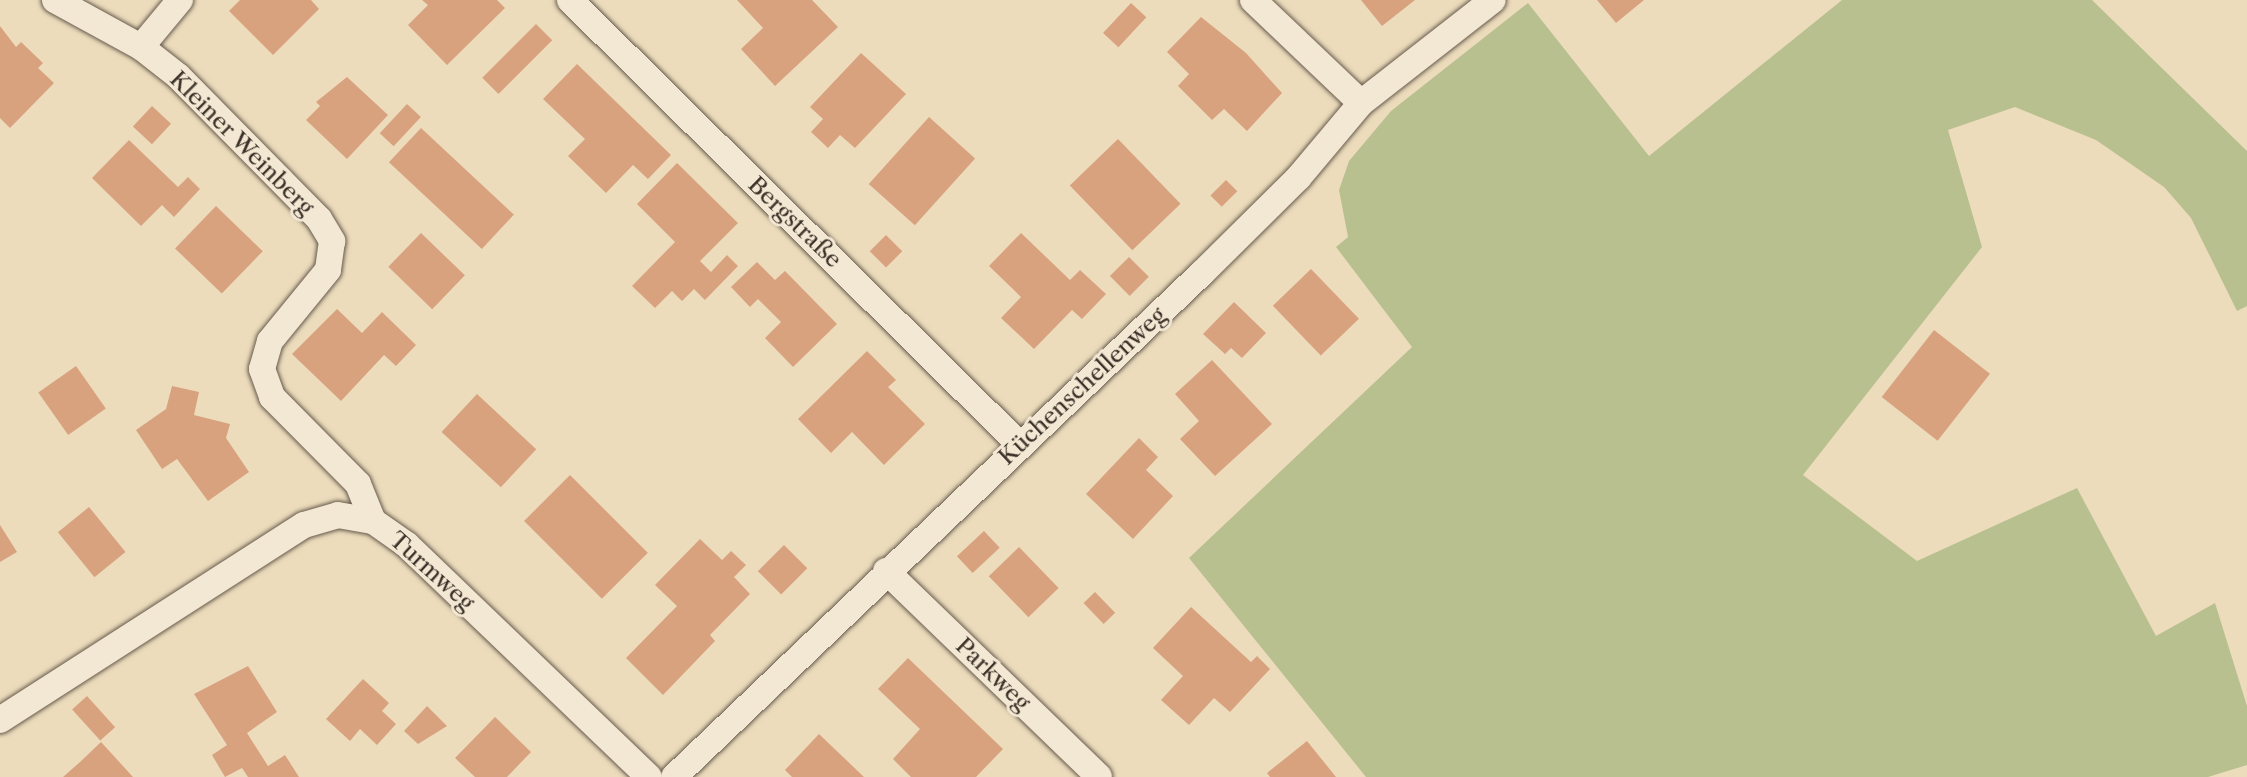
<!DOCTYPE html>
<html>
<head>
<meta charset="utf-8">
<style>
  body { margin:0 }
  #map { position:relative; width:2247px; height:777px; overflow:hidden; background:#ecdcbc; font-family:"Libre Caslon Text",serif }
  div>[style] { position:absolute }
  .green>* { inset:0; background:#b9c08f }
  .building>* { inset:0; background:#d9a27f; transform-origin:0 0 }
  .roads { filter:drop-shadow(0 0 2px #675b4d) drop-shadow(0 0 2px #675b4d) }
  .street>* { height:26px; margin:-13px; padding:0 13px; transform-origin:13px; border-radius:13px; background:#f3e8d3 }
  span { translate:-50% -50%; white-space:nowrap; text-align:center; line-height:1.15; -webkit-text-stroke:6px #f3e8d3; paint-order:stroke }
  .street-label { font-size:23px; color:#3b3028 }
</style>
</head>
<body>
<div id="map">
  <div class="green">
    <div style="clip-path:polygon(1842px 0,2092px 0,2247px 151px,2247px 306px,2237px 311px,2191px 218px,2164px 187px,2096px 140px,2015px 107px,1948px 130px,1982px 247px,1803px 475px,1917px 561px,2077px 488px,2156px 636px,2215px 603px,2247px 706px,2247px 765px,2208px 777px,1366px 777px,1189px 558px,1412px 347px,1336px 247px,1348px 237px,1339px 190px,1349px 161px,1391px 111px,1528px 3px,1649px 156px)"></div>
  </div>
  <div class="building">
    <div style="clip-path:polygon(240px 0,311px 0,319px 9px,273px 55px,229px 11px)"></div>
    <div style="clip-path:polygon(422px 0,497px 0,505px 8px,447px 65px,408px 25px,428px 5px)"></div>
    <div style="clip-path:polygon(737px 0,812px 0,838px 27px,775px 86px,741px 49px,763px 28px)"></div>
    <div style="clip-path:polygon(1361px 0,1415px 0,1382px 26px)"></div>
    <div style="clip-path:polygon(1597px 0,1644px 0,1616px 23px)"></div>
    <div style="left:1131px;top:3px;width:21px;height:41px;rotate:43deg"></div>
    <div style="clip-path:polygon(1201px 17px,1246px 53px,1282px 93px,1247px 131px,1224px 109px,1212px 120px,1178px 86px,1189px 74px,1167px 52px)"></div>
    <div style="left:536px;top:24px;width:23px;height:76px;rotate:45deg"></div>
    <div style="clip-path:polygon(0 26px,16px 47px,21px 42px,43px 63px,38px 68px,54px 83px,10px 128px,0 118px)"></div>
    <div style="clip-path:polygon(861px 53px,906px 94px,855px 148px,840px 135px,828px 148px,811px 132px,823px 119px,810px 107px)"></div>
    <div style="clip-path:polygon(577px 64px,671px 155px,648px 179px,633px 165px,606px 193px,568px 156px,585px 139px,543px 99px)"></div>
    <div style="clip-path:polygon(347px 77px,388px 115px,347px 159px,306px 120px,320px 106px,316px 102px)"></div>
    <div style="left:407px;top:104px;width:19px;height:40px;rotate:43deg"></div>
    <div style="left:152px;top:106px;width:26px;height:28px;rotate:43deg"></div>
    <div style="left:929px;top:117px;width:62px;height:90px;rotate:42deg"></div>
    <div style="left:421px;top:128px;width:127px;height:47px;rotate:43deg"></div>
    <div style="left:1118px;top:139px;width:90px;height:67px;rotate:46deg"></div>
    <div style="clip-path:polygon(129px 140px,178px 187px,188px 177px,200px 189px,174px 217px,162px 205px,141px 226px,92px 178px)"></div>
    <div style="clip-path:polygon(677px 163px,738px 223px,700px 261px,711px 272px,727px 255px,738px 266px,705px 300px,694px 289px,682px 301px,672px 291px,655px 308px,632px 286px,675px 242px,637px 204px)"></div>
    <div style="left:1226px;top:180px;width:16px;height:22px;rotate:45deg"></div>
    <div style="left:216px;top:206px;width:65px;height:59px;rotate:44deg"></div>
    <div style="left:421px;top:233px;width:61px;height:47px;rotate:44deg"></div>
    <div style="clip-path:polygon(1021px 233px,1070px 280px,1080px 270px,1106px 294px,1082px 319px,1072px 310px,1034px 349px,1001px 318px,1021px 297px,989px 266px)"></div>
    <div style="left:886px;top:235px;width:23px;height:23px;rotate:45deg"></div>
    <div style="left:1129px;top:257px;width:28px;height:27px;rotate:45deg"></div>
    <div style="clip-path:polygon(757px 262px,775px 280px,785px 271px,837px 324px,793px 367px,765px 338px,781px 322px,758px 299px,750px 307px,731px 287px)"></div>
    <div style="left:1311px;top:269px;width:69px;height:53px;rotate:46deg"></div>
    <div style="clip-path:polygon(1234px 302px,1266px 333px,1242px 358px,1231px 348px,1225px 354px,1203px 334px)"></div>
    <div style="clip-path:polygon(337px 309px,362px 333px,382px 312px,416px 345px,396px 366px,384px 355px,341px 401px,292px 354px)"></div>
    <div style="left:1934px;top:330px;width:71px;height:85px;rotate:38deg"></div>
    <div style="clip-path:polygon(867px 351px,896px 380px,888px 387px,925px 424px,884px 465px,852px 432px,831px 453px,798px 419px)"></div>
    <div style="clip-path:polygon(1212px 360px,1272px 424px,1215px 476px,1180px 439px,1199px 421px,1175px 394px)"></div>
    <div style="left:76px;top:366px;width:52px;height:46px;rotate:55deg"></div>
    <div style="clip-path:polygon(172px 386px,199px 392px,194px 415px,230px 424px,226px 438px,249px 472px,208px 501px,177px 459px,162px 469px,136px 430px,166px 409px)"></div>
    <div style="left:477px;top:394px;width:81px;height:52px;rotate:43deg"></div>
    <div style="clip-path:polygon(1139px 438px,1158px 457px,1146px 470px,1173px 496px,1133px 539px,1086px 494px)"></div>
    <div style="left:570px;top:475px;width:110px;height:65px;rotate:45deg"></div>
    <div style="left:89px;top:507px;width:58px;height:40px;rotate:51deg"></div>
    <div style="clip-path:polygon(0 525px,17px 552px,0 562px)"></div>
    <div style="left:984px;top:531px;width:23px;height:37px;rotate:47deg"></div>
    <div style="clip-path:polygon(700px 539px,722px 560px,731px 551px,746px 565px,734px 577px,750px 594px,710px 635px,715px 641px,663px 695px,626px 658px,677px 606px,655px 585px)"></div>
    <div style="left:784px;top:545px;width:33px;height:37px;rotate:45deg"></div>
    <div style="left:1019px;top:547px;width:57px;height:42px;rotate:46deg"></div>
    <div style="left:1095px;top:592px;width:29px;height:16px;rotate:46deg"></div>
    <div style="clip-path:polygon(1191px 607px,1251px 662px,1257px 656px,1270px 669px,1230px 712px,1214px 698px,1189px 725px,1161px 700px,1183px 676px,1153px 648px)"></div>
    <div style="clip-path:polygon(908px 658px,1003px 749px,976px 777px,911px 777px,893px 759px,920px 729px,878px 689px)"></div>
    <div style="clip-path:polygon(248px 666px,277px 712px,247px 733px,268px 766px,285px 755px,299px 777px,248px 777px,242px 768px,225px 777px,212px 755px,227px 745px,194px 694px)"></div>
    <div style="clip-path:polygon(363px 679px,389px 703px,382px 711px,396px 724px,377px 745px,360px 729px,350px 741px,326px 719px)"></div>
    <div style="left:87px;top:696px;width:42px;height:20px;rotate:48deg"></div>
    <div style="clip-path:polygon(427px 706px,447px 726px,418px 744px,404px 731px)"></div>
    <div style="clip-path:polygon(495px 717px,531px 752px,507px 777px,475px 777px,455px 758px)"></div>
    <div style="clip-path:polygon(819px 734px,864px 777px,792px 777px,785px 770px)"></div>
    <div style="clip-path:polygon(1307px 741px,1336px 777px,1270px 777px,1267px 773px)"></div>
    <div style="clip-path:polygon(101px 742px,133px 777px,63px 777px,80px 762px)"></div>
  </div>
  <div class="roads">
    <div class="street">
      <div style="left:55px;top:0;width:98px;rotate:28.7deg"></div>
      <div style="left:141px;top:47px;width:47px;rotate:38.1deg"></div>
      <div style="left:178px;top:76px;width:201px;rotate:45.4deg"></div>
      <div style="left:319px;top:219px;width:26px;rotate:59deg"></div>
      <div style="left:332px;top:241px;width:29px;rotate:98deg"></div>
      <div style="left:328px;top:270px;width:92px;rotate:129.2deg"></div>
      <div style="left:270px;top:341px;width:29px;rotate:106deg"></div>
      <div style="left:262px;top:369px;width:30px;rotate:70deg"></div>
      <div style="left:272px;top:397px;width:122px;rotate:45.3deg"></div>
      <div style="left:358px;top:484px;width:40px;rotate:68deg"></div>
      <div style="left:570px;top:0;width:633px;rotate:44.68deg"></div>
      <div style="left:1253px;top:0;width:149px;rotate:43.6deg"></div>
      <div style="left:141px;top:47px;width:61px;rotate:-50.3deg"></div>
      <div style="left:886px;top:571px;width:296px;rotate:44deg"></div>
      <div style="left:0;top:720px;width:361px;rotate:-32.7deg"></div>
      <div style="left:304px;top:525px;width:35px;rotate:-16deg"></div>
      <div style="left:338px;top:515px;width:36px;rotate:10deg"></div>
      <div style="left:373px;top:521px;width:42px;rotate:35.2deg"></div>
      <div style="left:407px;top:545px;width:335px;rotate:43.8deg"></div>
      <div style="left:674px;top:777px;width:730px;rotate:-43.67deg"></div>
      <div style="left:1202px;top:273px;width:136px;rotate:-44.7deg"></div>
      <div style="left:1299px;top:177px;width:97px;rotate:-50deg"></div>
      <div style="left:1361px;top:103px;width:167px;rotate:-38deg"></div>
    </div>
  </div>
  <div class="street-label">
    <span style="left:242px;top:143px;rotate:45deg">Kleiner Weinberg</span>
    <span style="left:795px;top:222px;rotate:44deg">Bergstraße</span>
    <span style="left:1082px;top:386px;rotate:-43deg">Küchenschellenweg</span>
    <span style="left:432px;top:571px;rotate:42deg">Turmweg</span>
    <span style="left:993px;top:674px;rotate:44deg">Parkweg</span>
  </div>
</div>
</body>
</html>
